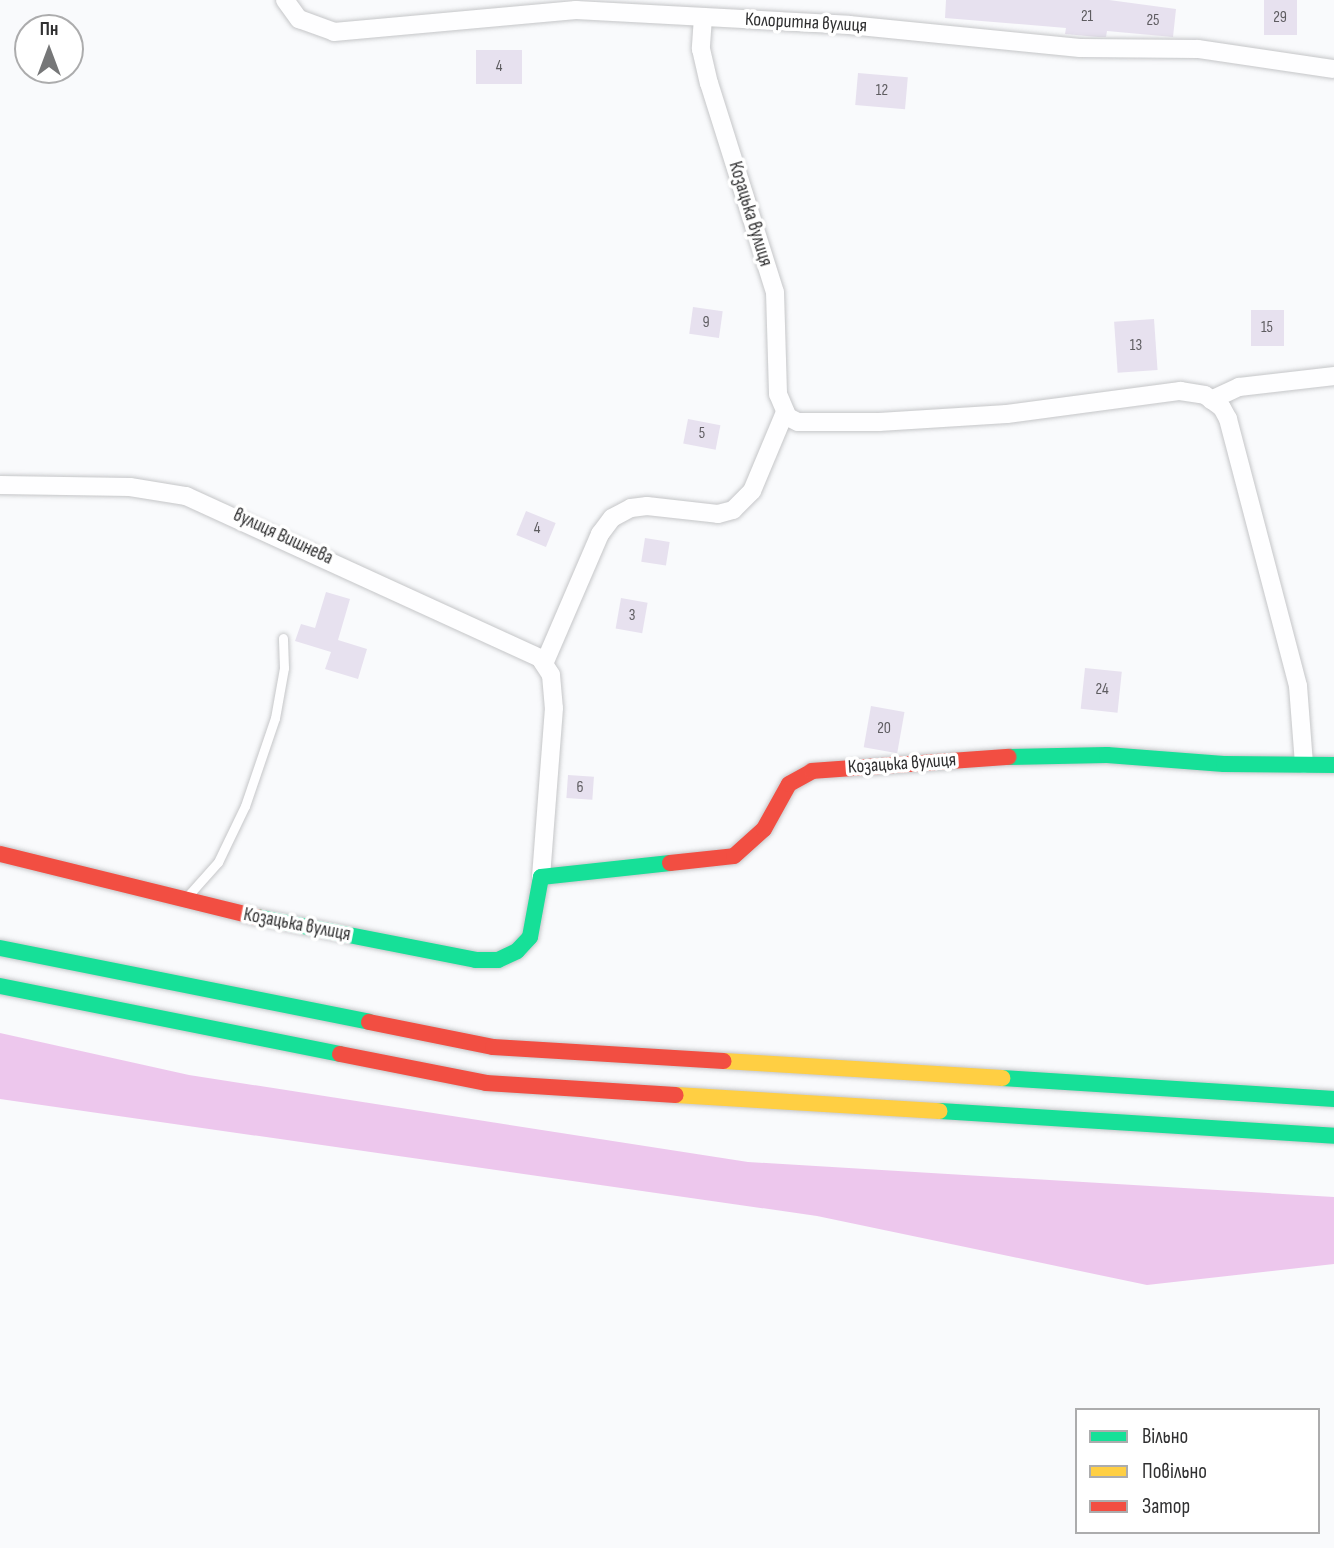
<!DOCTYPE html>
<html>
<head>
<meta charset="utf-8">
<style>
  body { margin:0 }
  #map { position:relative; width:1334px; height:1548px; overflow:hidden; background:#f9fafc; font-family:"Sofia Sans Condensed",sans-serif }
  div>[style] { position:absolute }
  .forest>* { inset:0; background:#edc7ed }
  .building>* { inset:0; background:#e7e1ef; transform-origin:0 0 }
  .roads { filter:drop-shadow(0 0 2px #c5c6c8) drop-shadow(0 0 2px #c5c6c8) }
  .lane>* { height:9px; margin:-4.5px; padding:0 4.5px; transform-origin:4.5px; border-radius:4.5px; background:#fefeff }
  .street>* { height:18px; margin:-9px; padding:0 9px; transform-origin:9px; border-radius:9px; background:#fefeff }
  .fast>* { height:16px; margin:-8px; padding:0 8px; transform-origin:8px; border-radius:8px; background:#16e098 }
  .slow>* { height:16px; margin:-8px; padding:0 8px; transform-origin:8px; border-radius:8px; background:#ffcf43 }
  .jam>* { height:16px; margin:-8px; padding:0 8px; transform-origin:8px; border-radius:8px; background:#f24e42 }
  span { translate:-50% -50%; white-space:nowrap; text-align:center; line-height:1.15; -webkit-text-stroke:7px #fff; paint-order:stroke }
  .number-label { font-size:16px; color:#5e5c60 }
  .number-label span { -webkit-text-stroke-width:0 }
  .street-label { font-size:19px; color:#303031 }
  .legend { position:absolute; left:1075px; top:1408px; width:245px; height:126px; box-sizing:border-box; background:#fff; border:2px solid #acacad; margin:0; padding:9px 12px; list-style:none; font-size:21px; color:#303031 }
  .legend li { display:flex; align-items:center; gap:14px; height:35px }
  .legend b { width:35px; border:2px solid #acacad }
  .north { position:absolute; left:14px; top:14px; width:70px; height:70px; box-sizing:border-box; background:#fff; border:2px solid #acacad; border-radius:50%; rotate:0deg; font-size:19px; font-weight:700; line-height:28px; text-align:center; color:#303031 }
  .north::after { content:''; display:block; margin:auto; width:24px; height:32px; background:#767778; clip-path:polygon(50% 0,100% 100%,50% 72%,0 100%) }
</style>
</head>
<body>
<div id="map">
  <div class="forest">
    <div style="clip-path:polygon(0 1033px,189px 1075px,748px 1162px,1334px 1197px,1334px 1264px,1147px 1285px,817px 1216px,0 1099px)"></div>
  </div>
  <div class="building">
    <div style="clip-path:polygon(946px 0,1109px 0,1176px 9px,1173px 37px,1107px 31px,1106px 37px,1098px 37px,1065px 34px,1066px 28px,945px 18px)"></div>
    <div style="left:1264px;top:0;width:33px;height:35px"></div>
    <div style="left:476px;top:50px;width:46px;height:34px"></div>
    <div style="left:858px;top:73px;width:50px;height:32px;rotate:5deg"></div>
    <div style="left:693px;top:307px;width:30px;height:27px;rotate:8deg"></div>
    <div style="left:1251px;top:310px;width:33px;height:36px"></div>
    <div style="left:1154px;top:319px;width:51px;height:40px;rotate:86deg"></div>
    <div style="left:688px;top:419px;width:33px;height:25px;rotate:11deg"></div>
    <div style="left:526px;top:511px;width:32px;height:26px;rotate:22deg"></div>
    <div style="left:645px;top:538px;width:25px;height:24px;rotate:9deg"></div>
    <div style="clip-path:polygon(326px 592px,350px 599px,338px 640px,367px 649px,358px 679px,325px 669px,331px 652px,295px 641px,301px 624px,315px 628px)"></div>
    <div style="left:621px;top:598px;width:27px;height:31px;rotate:10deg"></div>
    <div style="left:1085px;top:668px;width:37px;height:41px;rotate:6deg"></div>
    <div style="left:871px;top:706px;width:34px;height:42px;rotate:10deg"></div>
    <div style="left:568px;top:775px;width:26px;height:23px;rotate:4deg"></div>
  </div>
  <div class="roads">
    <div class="lane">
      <div style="left:185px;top:899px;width:50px;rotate:-48.3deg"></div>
      <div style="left:218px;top:862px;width:62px;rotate:-64.3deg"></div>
      <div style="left:245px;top:806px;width:93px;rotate:-71.2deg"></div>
      <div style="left:275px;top:718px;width:51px;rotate:-79.8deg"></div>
      <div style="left:284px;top:668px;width:30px;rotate:-92deg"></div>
    </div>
    <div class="street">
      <div style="left:285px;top:0;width:24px;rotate:54deg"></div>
      <div style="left:299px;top:19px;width:37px;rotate:20deg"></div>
      <div style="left:334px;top:32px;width:243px;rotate:-5.2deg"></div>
      <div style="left:576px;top:10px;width:273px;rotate:3.1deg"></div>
      <div style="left:849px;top:25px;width:232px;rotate:5.7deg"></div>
      <div style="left:1080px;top:48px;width:118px;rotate:0.5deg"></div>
      <div style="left:1198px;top:49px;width:137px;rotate:8.4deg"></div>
      <div style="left:703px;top:17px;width:32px;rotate:94deg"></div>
      <div style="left:701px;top:49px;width:35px;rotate:77deg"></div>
      <div style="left:709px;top:83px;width:219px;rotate:72.5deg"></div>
      <div style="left:775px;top:292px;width:102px;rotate:88.3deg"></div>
      <div style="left:778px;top:394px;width:25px;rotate:67deg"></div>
      <div style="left:788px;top:417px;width:11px;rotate:27deg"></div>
      <div style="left:798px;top:422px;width:81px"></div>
      <div style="left:879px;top:422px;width:128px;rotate:-3.6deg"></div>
      <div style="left:1007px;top:414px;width:175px;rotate:-7.6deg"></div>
      <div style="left:1180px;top:391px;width:25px;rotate:9deg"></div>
      <div style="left:1205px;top:395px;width:21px;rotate:37deg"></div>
      <div style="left:1222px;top:408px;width:13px;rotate:61deg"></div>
      <div style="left:1228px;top:419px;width:276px;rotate:75.3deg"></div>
      <div style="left:1298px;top:686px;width:78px;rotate:85.6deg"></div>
      <div style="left:1211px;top:400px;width:31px;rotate:-25deg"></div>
      <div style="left:1239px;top:387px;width:96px;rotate:-6.6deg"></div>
      <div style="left:0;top:485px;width:130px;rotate:0.9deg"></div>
      <div style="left:130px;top:487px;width:57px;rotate:9.1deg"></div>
      <div style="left:186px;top:496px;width:389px;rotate:24.6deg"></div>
      <div style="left:540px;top:658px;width:20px;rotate:57deg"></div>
      <div style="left:551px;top:675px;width:33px;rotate:85deg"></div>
      <div style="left:554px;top:708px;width:169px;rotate:94.4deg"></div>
      <div style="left:544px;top:664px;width:142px;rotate:-66.7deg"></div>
      <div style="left:600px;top:534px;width:20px;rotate:-53deg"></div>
      <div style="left:612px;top:518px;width:21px;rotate:-28deg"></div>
      <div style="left:631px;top:508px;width:16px;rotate:-7deg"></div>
      <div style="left:647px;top:506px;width:71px;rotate:6.4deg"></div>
      <div style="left:718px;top:514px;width:16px;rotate:-15deg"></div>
      <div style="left:733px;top:510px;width:27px;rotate:-45deg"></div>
      <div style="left:752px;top:491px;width:86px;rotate:-67.3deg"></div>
    </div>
    <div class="fast">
      <div style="left:1009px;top:757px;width:98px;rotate:-1.2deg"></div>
      <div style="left:1107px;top:755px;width:117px;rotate:4.4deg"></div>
      <div style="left:1224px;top:764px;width:110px;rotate:0.5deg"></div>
      <div style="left:257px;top:917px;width:223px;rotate:11.1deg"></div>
      <div style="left:476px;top:960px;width:22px"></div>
      <div style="left:498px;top:960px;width:21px;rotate:-25deg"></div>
      <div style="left:517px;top:951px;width:19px;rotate:-47deg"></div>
      <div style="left:530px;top:937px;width:61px;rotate:-79.6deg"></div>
      <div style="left:541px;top:877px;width:130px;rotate:-6.2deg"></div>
      <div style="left:0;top:948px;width:376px;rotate:11.3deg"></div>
      <div style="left:0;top:986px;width:347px;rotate:11.3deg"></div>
      <div style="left:1002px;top:1078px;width:333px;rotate:3.6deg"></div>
      <div style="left:940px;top:1111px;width:395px;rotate:3.6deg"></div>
    </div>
    <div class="slow">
      <div style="left:724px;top:1061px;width:279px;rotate:3.5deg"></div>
      <div style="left:676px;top:1095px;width:264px;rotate:3.5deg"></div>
    </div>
    <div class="jam">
      <div style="left:0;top:854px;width:265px;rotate:13.8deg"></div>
      <div style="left:670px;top:863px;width:64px;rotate:-6.2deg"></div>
      <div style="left:734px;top:856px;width:40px;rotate:-42deg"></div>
      <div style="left:764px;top:829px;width:51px;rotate:-60.9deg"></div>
      <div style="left:789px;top:784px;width:26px;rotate:-29deg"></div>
      <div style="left:812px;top:771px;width:197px;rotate:-4.1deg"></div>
      <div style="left:369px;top:1022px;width:126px;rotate:11.4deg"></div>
      <div style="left:493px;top:1047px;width:231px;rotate:3.5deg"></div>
      <div style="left:340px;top:1054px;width:149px;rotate:11.2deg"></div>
      <div style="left:486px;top:1083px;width:190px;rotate:3.6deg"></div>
    </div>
  </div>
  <div class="number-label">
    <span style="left:1087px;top:17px">21</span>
    <span style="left:1280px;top:18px">29</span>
    <span style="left:1153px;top:21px">25</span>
    <span style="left:499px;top:67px">4</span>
    <span style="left:882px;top:91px">12</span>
    <span style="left:706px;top:323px">9</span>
    <span style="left:1267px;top:328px">15</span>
    <span style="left:1136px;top:346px">13</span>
    <span style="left:702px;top:434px">5</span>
    <span style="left:537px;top:529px">4</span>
    <span style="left:632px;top:616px">3</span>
    <span style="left:1102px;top:690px">24</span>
    <span style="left:884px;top:729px">20</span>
    <span style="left:580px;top:788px">6</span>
  </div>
  <div class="street-label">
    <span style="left:806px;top:23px;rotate:3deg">Колоритна вулиця</span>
    <span style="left:750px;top:214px;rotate:73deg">Козацька вулиця</span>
    <span style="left:283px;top:537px;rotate:25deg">вулиця Вишнева</span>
    <span style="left:902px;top:764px;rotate:-4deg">Козацька вулиця</span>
    <span style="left:297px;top:925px;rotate:11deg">Козацька вулиця</span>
  </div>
  <ul class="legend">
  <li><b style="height:9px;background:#16e098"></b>Вільно</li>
  <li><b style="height:9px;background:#ffcf43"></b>Повільно</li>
  <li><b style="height:9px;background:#f24e42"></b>Затор</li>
  </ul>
  <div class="north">Пн</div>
</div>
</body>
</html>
